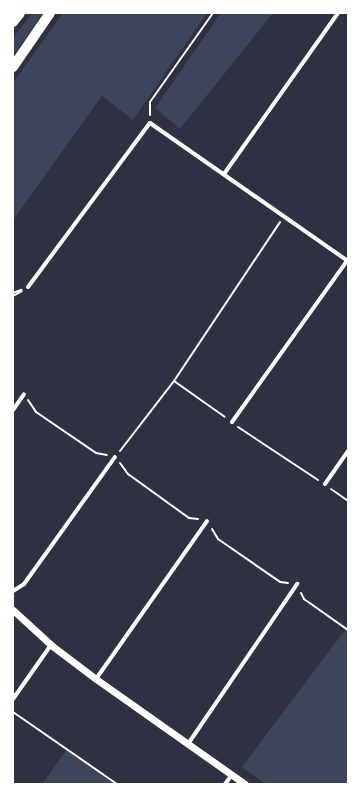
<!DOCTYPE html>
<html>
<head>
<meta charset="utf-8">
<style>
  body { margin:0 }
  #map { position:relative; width:361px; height:797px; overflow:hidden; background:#2d3142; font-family:"Archivo Narrow",sans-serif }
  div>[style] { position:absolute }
  .green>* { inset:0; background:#3c4559 }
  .path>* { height:2px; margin:-1px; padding:0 1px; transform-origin:1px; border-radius:1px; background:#fff }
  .minor>* { height:4px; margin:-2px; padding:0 2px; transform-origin:2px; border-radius:2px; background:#fff }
  .tertiary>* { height:7px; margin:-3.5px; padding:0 3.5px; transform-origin:3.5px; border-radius:3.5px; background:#fff }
  .trunk>* { height:10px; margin:-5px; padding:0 5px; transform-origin:5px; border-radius:5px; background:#fff }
  span { translate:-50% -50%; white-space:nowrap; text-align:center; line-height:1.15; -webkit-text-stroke:3px #fff; paint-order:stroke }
  .frame { position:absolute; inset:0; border:14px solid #fff; pointer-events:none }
</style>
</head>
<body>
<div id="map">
  <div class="green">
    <div style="clip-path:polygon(32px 13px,43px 13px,13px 56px,13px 38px)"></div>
    <div style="clip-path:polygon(63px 13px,207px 13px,133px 120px,102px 96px,13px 220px,13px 83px)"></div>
    <div style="clip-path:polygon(221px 13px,273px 13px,180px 129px,155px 108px)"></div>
    <div style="clip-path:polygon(348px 626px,348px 784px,266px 784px,242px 767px)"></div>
    <div style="clip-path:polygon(67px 749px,115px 784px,42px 784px)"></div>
  </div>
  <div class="path">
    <div style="left:150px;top:115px;width:13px;rotate:-90deg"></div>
    <div style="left:150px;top:102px;width:109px;rotate:-54.7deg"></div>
    <div style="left:13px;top:293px;width:9px;rotate:-21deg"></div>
    <div style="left:13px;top:296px;width:10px;rotate:-29deg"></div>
    <div style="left:174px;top:381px;width:62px;rotate:35.2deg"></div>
    <div style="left:28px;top:400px;width:14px;rotate:56deg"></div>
    <div style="left:36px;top:412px;width:73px;rotate:34.3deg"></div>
    <div style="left:96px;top:453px;width:11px;rotate:10deg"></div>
    <div style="left:238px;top:427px;width:96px;rotate:33.5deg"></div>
    <div style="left:120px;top:451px;width:88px;rotate:-52.4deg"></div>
    <div style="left:174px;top:381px;width:191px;rotate:-56.3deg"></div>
    <div style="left:120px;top:463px;width:14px;rotate:54deg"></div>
    <div style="left:128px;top:474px;width:75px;rotate:35.8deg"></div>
    <div style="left:189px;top:518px;width:9px;rotate:6deg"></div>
    <div style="left:331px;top:489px;width:21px;rotate:35deg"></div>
    <div style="left:212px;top:529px;width:12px;rotate:59deg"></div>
    <div style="left:218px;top:539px;width:75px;rotate:34.7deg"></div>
    <div style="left:280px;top:582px;width:8px;rotate:7deg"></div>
    <div style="left:301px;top:593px;width:7px;rotate:63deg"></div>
    <div style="left:304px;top:599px;width:54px;rotate:35.2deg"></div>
    <div style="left:13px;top:712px;width:126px;rotate:34.7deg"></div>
  </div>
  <div class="minor">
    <div style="left:224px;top:174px;width:197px;rotate:-54.7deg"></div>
    <div style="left:28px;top:287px;width:204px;rotate:-53.4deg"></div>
    <div style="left:150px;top:123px;width:241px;rotate:34.9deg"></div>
    <div style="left:13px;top:410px;width:19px;rotate:-55deg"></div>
    <div style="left:232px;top:422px;width:198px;rotate:-54.5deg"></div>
    <div style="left:325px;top:484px;width:40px;rotate:-55.1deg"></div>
    <div style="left:13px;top:591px;width:13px;rotate:-32deg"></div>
    <div style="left:24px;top:584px;width:156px;rotate:-54.4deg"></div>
    <div style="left:96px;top:679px;width:193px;rotate:-54.9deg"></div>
    <div style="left:13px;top:699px;width:66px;rotate:-54.9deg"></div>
    <div style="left:188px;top:744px;width:194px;rotate:-55.7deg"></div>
    <div style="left:225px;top:784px;width:11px;rotate:-52deg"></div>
  </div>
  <div class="tertiary">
    <div style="left:13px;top:610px;width:52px;rotate:42.6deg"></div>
    <div style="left:51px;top:645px;width:56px;rotate:37.1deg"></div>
    <div style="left:96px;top:679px;width:182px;rotate:35.2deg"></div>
  </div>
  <div class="trunk">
    <div style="left:13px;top:22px;width:11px;rotate:-52deg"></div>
    <div style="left:13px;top:67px;width:65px;rotate:-55.6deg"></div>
  </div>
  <div class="frame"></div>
</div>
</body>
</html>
